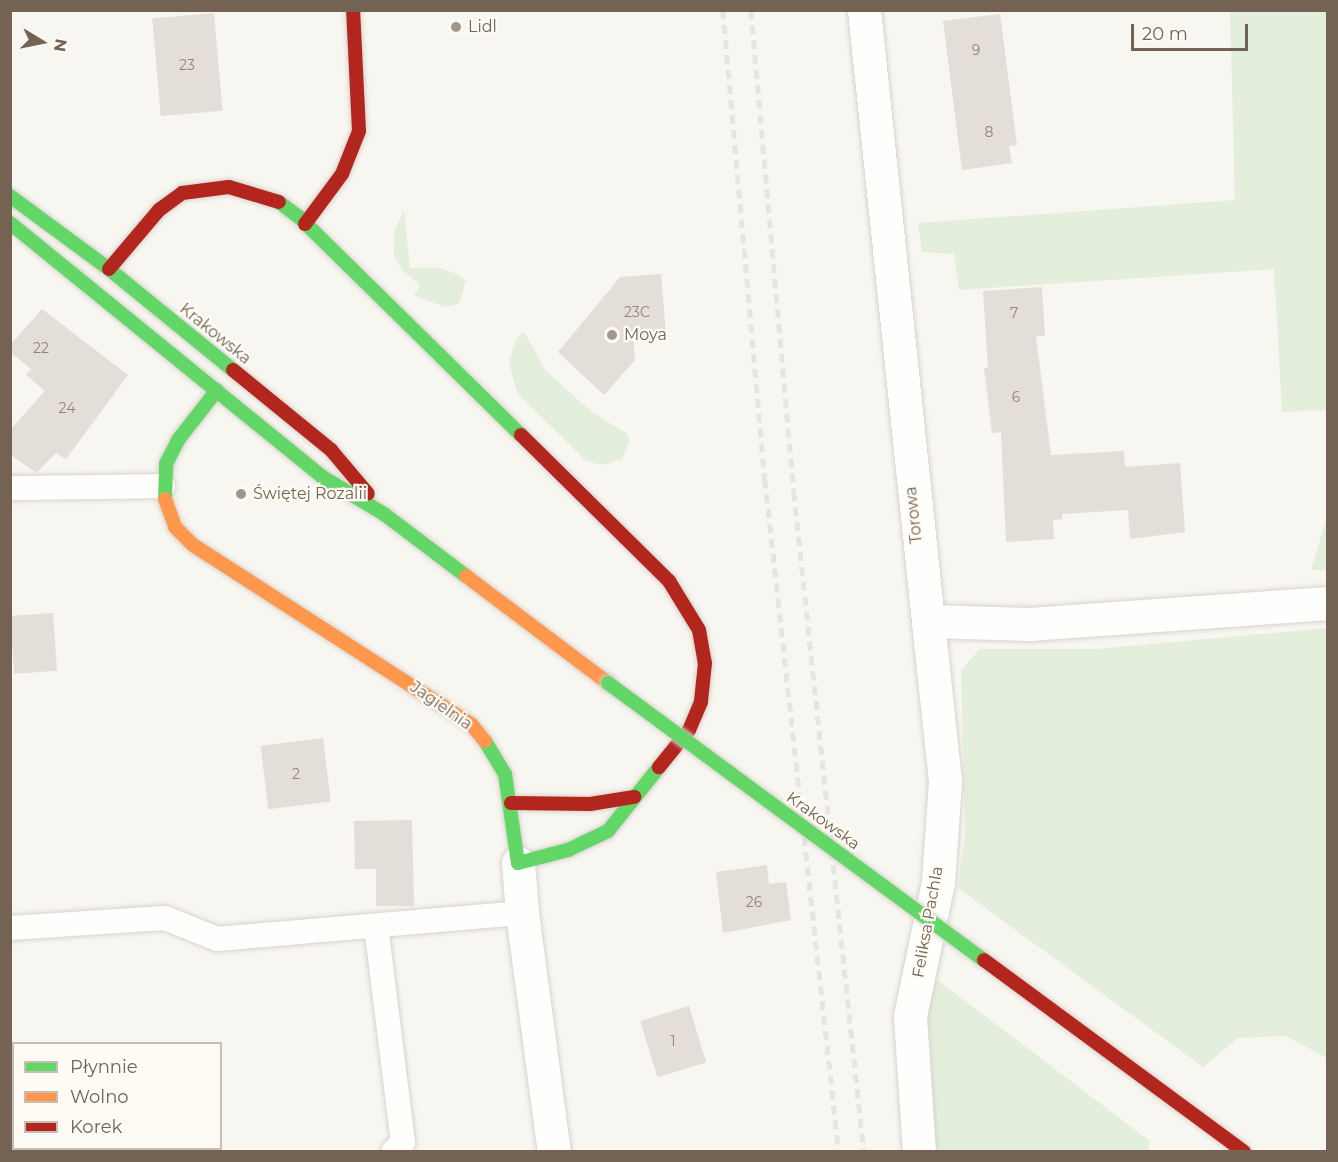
<!DOCTYPE html>
<html>
<head>
<meta charset="utf-8">
<style>
  body { margin:0 }
  #map { position:relative; width:1338px; height:1162px; overflow:hidden; background:#f8f6f0; font-family:Montserrat,sans-serif }
  div>[style] { position:absolute }
  .green>* { inset:0; background:#e4eedc }
  .building>* { inset:0; background:#e3ded7; transform-origin:0 0 }
  .roads { filter:drop-shadow(0 0 2px #d7d3ce) drop-shadow(0 0 2px #d7d3ce) }
  .lane>* { height:24px; margin:-12px; padding:0 12px; transform-origin:12px; border-radius:12px; background:#fefefd }
  .street>* { height:33px; margin:-16.5px; padding:0 16.5px; transform-origin:16.5px; border-radius:16.5px; background:#fefefd }
  .fast>* { height:14px; margin:-7px; padding:0 7px; transform-origin:7px; border-radius:7px; background:#63d668 }
  .slow>* { height:14px; margin:-7px; padding:0 7px; transform-origin:7px; border-radius:7px; background:#ff974d }
  .jam>* { height:14px; margin:-7px; padding:0 7px; transform-origin:7px; border-radius:7px; background:#b3261e }
  .rail>* { height:4.5px; margin-top:-2.25px; transform-origin:0; background:repeating-linear-gradient(90deg,#e6e4e6 0 9px,transparent 0 15px) }
  .bridges { filter:drop-shadow(0 0 2px #d8d3cd) drop-shadow(0 0 2px #d8d3cd) }
  .fast-bridge>* { height:14px; margin:-7px; padding:0 7px; transform-origin:7px; border-radius:7px; background:#63d668 }
  .jam-bridge>* { height:14px; margin:-7px; padding:0 7px; transform-origin:7px; border-radius:7px; background:#b3261e }
  .dots>* { width:16px; height:16px; translate:-50% -50%; box-sizing:border-box; border:3px solid #fdfbf3; border-radius:50% }
  span { translate:-50% -50%; white-space:nowrap; text-align:center; line-height:1.15; -webkit-text-stroke:4.5px #fdfbf3; paint-order:stroke }
  .number-label { font-size:14px; color:#928376 }
  .number-label span { -webkit-text-stroke-width:0 }
  .poi-label { font-size:16px; color:#746252 }
  .left { translate:0 -50%; text-align:left }
  .street-label { font-size:16px; color:#746252 }
  .frame { position:absolute; inset:0; border:12px solid #746252; pointer-events:none }
  .legend { position:absolute; left:12px; top:1042px; width:210px; height:108px; box-sizing:border-box; background:#fdfbf3; border:2px solid #c6beb3; margin:0; padding:8px 10px; list-style:none; font-size:18px; color:#746252 }
  .legend li { display:flex; align-items:center; gap:12px; height:30px }
  .legend b { width:30px; border:2px solid #c6beb3 }
  .north { position:absolute; left:12px; top:12px; width:60px; height:60px; -webkit-text-stroke:4px #fdfbf3; paint-order:stroke; rotate:100deg; font-size:16px; font-weight:700; line-height:24px; text-align:center; color:#746252 }
  .north::after { content:''; display:block; margin:auto; width:21px; height:27px; background:#746252; clip-path:polygon(50% 0,100% 100%,50% 72%,0 100%) }
  .scale { position:absolute; left:1131px; top:24px; width:117px; height:27px; box-sizing:border-box; border:3px solid #746252; border-top:0; padding-left:8px; font-size:18px; line-height:21px; white-space:nowrap; color:#746252; -webkit-text-stroke:4px #fdfbf3; paint-order:stroke }
</style>
</head>
<body>
<div id="map">
  <div class="green">
    <div style="clip-path:polygon(1230px 11px,1327px 11px,1327px 410px,1282px 412px,1274px 269px,959px 290px,954px 254px,922px 252px,918px 223px,1235px 200px)"></div>
    <div style="clip-path:polygon(404px 210px,410px 268px,441px 268px,459px 275px,466px 281px,459px 304px,446px 307px,414px 296px,420px 285px,402px 270px,394px 256px,395px 229px)"></div>
    <div style="clip-path:polygon(524px 332px,546px 371px,593px 413px,628px 434px,629px 443px,622px 459px,602px 465px,586px 461px,517px 393px,509px 362px,516px 339px)"></div>
    <div style="clip-path:polygon(1327px 517px,1327px 570px,1311px 570px)"></div>
    <div style="clip-path:polygon(1327px 628px,1327px 1058px,1286px 1036px,1238px 1038px,1203px 1067px,958px 888px,965px 833px,961px 670px,980px 649px,1097px 649px)"></div>
    <div style="clip-path:polygon(928px 973px,1150px 1141px,1148px 1151px,928px 1151px,918px 1019px)"></div>
  </div>
  <div class="building">
    <div style="left:214px;top:13px;width:98px;height:62px;rotate:85deg"></div>
    <div style="clip-path:polygon(1000px 14px,1017px 145px,1009px 146px,1012px 163px,962px 170px,943px 21px)"></div>
    <div style="clip-path:polygon(661px 274px,666px 334px,633px 336px,635px 360px,604px 395px,558px 352px,620px 277px)"></div>
    <div style="clip-path:polygon(1042px 287px,1045px 336px,1036px 336px,1051px 455px,1124px 451px,1125px 467px,1180px 463px,1185px 532px,1130px 539px,1128px 510px,1062px 514px,1062px 519px,1053px 520px,1054px 539px,1006px 542px,1001px 432px,992px 433px,984px 368px,988px 368px,983px 291px)"></div>
    <div style="clip-path:polygon(42px 309px,128px 375px,66px 459px,56px 453px,36px 473px,10px 454px,10px 430px,45px 391px,26px 375px,31px 369px,10px 352px,10px 345px)"></div>
    <div style="left:53px;top:613px;width:58px;height:43px;rotate:86deg"></div>
    <div style="left:323px;top:738px;width:64px;height:63px;rotate:83deg"></div>
    <div style="clip-path:polygon(412px 820px,414px 906px,376px 906px,376px 869px,355px 869px,354px 821px)"></div>
    <div style="clip-path:polygon(767px 865px,769px 884px,786px 882px,791px 920px,723px 933px,716px 872px)"></div>
    <div style="left:689px;top:1006px;width:59px;height:51px;rotate:73deg"></div>
  </div>
  <div class="roads">
    <div class="lane">
      <div style="left:10px;top:488px;width:153px;rotate:-0.7deg"></div>
      <div style="left:376px;top:926px;width:218px;rotate:82.9deg"></div>
      <div style="left:403px;top:1142px;width:14px;rotate:135deg"></div>
      <div style="left:10px;top:928px;width:155px;rotate:-3.7deg"></div>
      <div style="left:165px;top:918px;width:56px;rotate:22deg"></div>
      <div style="left:217px;top:939px;width:306px;rotate:-4.9deg"></div>
    </div>
    <div class="street">
      <div style="left:864px;top:10px;width:614px;rotate:84.02deg"></div>
      <div style="left:928px;top:621px;width:101px;rotate:1.7deg"></div>
      <div style="left:1029px;top:624px;width:300px;rotate:-4deg"></div>
      <div style="left:518px;top:863px;width:50px;rotate:85.4deg"></div>
      <div style="left:522px;top:913px;width:241px;rotate:82.4deg"></div>
      <div style="left:919px;top:1152px;width:136px;rotate:-93.8deg"></div>
      <div style="left:910px;top:1016px;width:137px;rotate:-78.2deg"></div>
      <div style="left:938px;top:882px;width:101px;rotate:-86deg"></div>
      <div style="left:945px;top:781px;width:161px;rotate:-96.1deg"></div>
    </div>
    <div class="fast">
      <div style="left:10px;top:196px;width:123px;rotate:36.4deg"></div>
      <div style="left:109px;top:269px;width:160px;rotate:39.2deg"></div>
      <div style="left:279px;top:202px;width:25px;rotate:37deg"></div>
      <div style="left:299px;top:217px;width:311px;rotate:44.5deg"></div>
      <div style="left:10px;top:223px;width:401px;rotate:39.1deg"></div>
      <div style="left:321px;top:476px;width:74px;rotate:31.1deg"></div>
      <div style="left:384px;top:514px;width:103px;rotate:37.1deg"></div>
      <div style="left:165px;top:499px;width:35px;rotate:-88deg"></div>
      <div style="left:166px;top:464px;width:27px;rotate:-63deg"></div>
      <div style="left:178px;top:440px;width:63px;rotate:-52deg"></div>
      <div style="left:485px;top:741px;width:39px;rotate:59deg"></div>
      <div style="left:505px;top:774px;width:90px;rotate:81.7deg"></div>
      <div style="left:518px;top:863px;width:52px;rotate:-14.6deg"></div>
      <div style="left:568px;top:850px;width:44px;rotate:-25.4deg"></div>
      <div style="left:608px;top:831px;width:82px;rotate:-51.4deg"></div>
    </div>
    <div class="slow">
      <div style="left:165px;top:499px;width:30px;rotate:70deg"></div>
      <div style="left:175px;top:527px;width:25px;rotate:45deg"></div>
      <div style="left:193px;top:545px;width:331px;rotate:32.8deg"></div>
      <div style="left:471px;top:724px;width:22px;rotate:51deg"></div>
      <div style="left:466px;top:576px;width:178px;rotate:37deg"></div>
    </div>
    <div class="jam">
      <div style="left:305px;top:224px;width:62px;rotate:-53.5deg"></div>
      <div style="left:342px;top:174px;width:46px;rotate:-68.4deg"></div>
      <div style="left:359px;top:131px;width:121px;rotate:-92.8deg"></div>
      <div style="left:109px;top:269px;width:77px;rotate:-49.7deg"></div>
      <div style="left:159px;top:210px;width:29px;rotate:-36deg"></div>
      <div style="left:182px;top:193px;width:47px;rotate:-7.3deg"></div>
      <div style="left:229px;top:187px;width:52px;rotate:16.7deg"></div>
      <div style="left:233px;top:370px;width:127px;rotate:39.2deg"></div>
      <div style="left:331px;top:450px;width:57px;rotate:49.9deg"></div>
      <div style="left:521px;top:435px;width:208px;rotate:44.6deg"></div>
      <div style="left:669px;top:581px;width:57px;rotate:58.5deg"></div>
      <div style="left:699px;top:630px;width:34px;rotate:80deg"></div>
      <div style="left:705px;top:663px;width:39px;rotate:96deg"></div>
      <div style="left:701px;top:702px;width:30px;rotate:113deg"></div>
      <div style="left:689px;top:730px;width:48px;rotate:129deg"></div>
      <div style="left:511px;top:803px;width:79px;rotate:0.7deg"></div>
      <div style="left:590px;top:804px;width:45px;rotate:-9deg"></div>
    </div>
  </div>
  <div class="rail">
    <div style="left:723px;top:10px;width:471px;rotate:84.9deg"></div>
    <div style="left:765px;top:479px;width:677px;rotate:83.73deg"></div>
    <div style="left:751px;top:10px;width:484px;rotate:84.9deg"></div>
    <div style="left:794px;top:492px;width:664px;rotate:83.95deg"></div>
  </div>
  <div class="bridges">
    <div class="fast-bridge">
      <div style="left:608px;top:683px;width:467px;rotate:36.4deg"></div>
    </div>
    <div class="jam-bridge">
      <div style="left:984px;top:960px;width:323px;rotate:36.4deg"></div>
    </div>
  </div>
  <div class="dots">
    <div style="left:456px;top:27px;background:#a29689"></div>
    <div style="left:612px;top:335px;background:#a29689"></div>
    <div style="left:241px;top:494px;background:#a29689"></div>
  </div>
  <div class="number-label">
    <span style="left:976px;top:50px">9</span>
    <span style="left:187px;top:65px">23</span>
    <span style="left:989px;top:132px">8</span>
    <span style="left:637px;top:312px">23C</span>
    <span style="left:1014px;top:313px">7</span>
    <span style="left:41px;top:348px">22</span>
    <span style="left:1016px;top:397px">6</span>
    <span style="left:67px;top:408px">24</span>
    <span style="left:296px;top:774px">2</span>
    <span style="left:754px;top:902px">26</span>
    <span style="left:673px;top:1041px">1</span>
  </div>
  <div class="poi-label">
    <span class="left" style="left:468px;top:27px">Lidl</span>
    <span class="left" style="left:624px;top:335px">Moya</span>
    <span class="left" style="left:253px;top:494px">Świętej Rozalii</span>
  </div>
  <div class="street-label">
    <span style="left:215px;top:334px;rotate:39deg">Krakowska</span>
    <span style="left:914px;top:515px;rotate:-96deg">Torowa</span>
    <span style="left:441px;top:706px;rotate:35deg">Jagielnia</span>
    <span style="left:823px;top:821px;rotate:36deg">Krakowska</span>
    <span style="left:928px;top:922px;rotate:-80deg">Feliksa Pachla</span>
  </div>
  <div class="frame"></div>
  <ul class="legend">
  <li><b style="height:8px;background:#63d668"></b>Płynnie</li>
  <li><b style="height:8px;background:#ff974d"></b>Wolno</li>
  <li><b style="height:8px;background:#b3261e"></b>Korek</li>
  </ul>
  <div class="north">N</div>
  <div class="scale">20 m</div>
</div>
</body>
</html>
